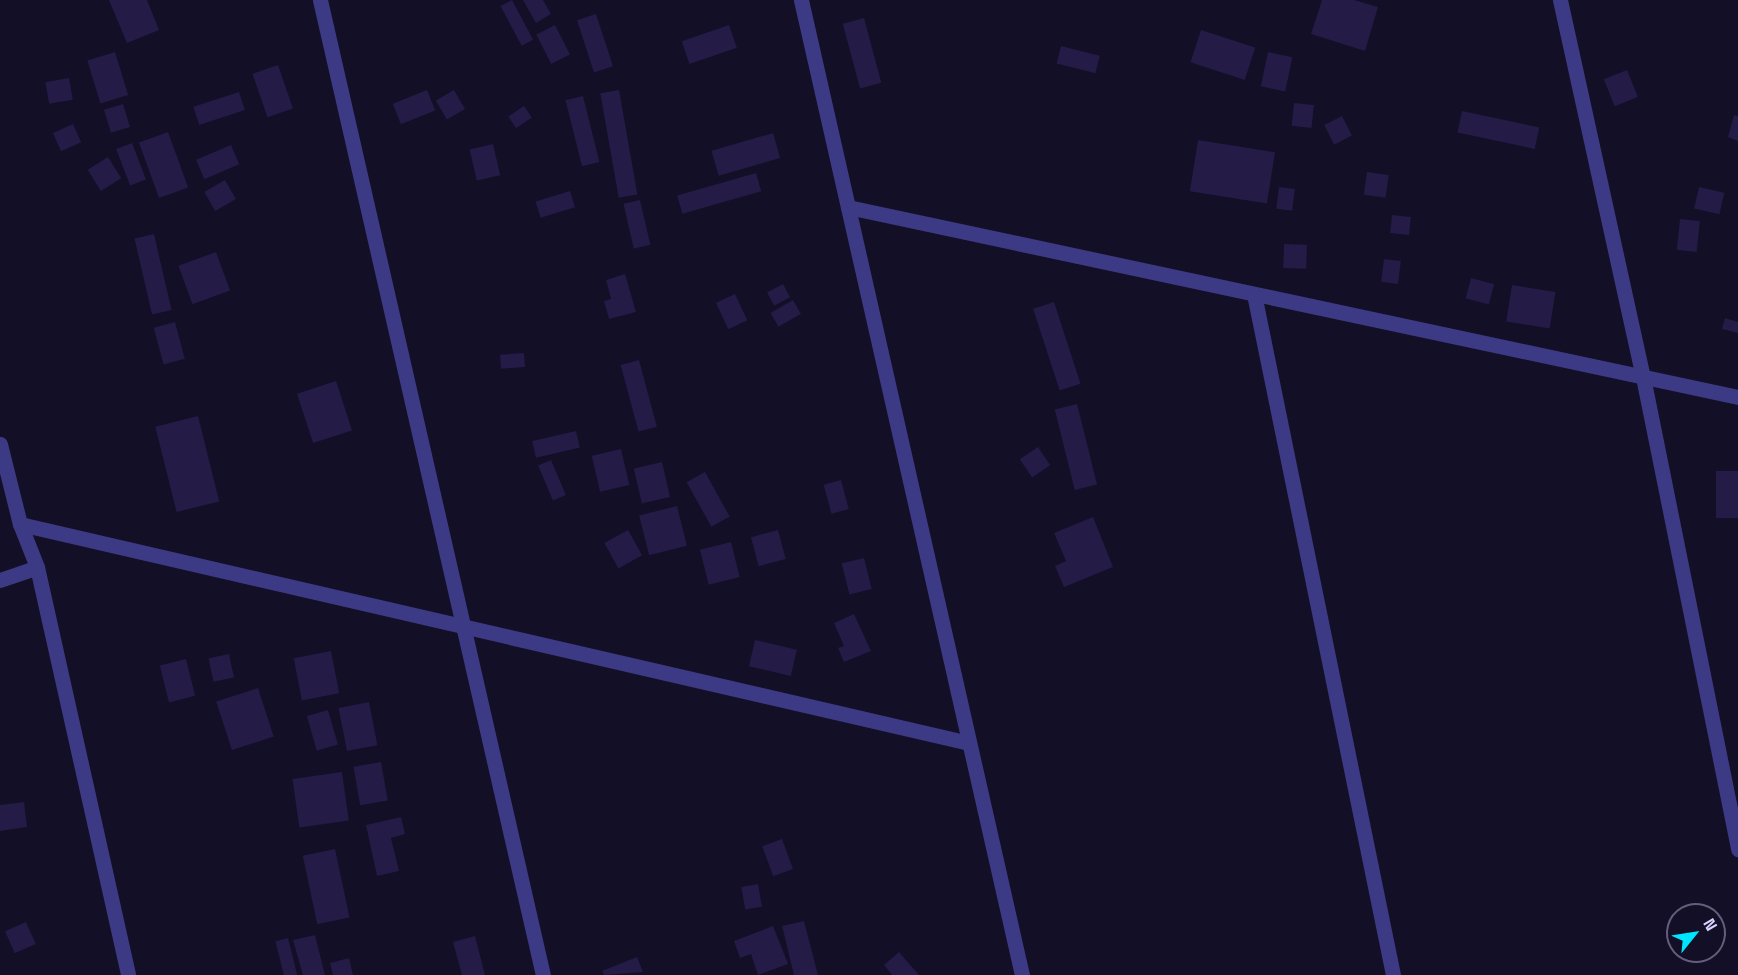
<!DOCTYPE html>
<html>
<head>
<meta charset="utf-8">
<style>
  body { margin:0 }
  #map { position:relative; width:1738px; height:975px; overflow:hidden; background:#130f26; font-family:"Space Grotesk",sans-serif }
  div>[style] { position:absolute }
  .building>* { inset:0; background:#241b47; transform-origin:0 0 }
  .minor>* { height:15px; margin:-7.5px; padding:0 7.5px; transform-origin:7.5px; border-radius:7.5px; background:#3d3a85 }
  span { translate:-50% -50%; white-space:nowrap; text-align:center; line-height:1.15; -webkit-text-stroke:4.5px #130f26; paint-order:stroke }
  .north { position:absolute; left:1666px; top:903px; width:60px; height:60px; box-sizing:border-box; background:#130f26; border:2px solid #625e7d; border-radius:50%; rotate:60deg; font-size:16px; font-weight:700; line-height:24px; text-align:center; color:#d9d4ff }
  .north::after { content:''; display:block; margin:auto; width:21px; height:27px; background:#00e5ff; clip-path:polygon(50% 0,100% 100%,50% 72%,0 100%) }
</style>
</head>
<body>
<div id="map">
  <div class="building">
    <div style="clip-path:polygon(109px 0,147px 0,159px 30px,127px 43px)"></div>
    <div style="left:512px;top:0;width:45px;height:13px;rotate:62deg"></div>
    <div style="clip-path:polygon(523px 0,543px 0,551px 14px,536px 23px)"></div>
    <div style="clip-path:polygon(1322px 0,1354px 0,1378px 7px,1365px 51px,1311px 34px)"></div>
    <div style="left:596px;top:14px;width:55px;height:20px;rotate:72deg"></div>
    <div style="left:864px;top:18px;width:67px;height:22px;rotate:75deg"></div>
    <div style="left:555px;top:25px;width:33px;height:21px;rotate:63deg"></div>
    <div style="left:729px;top:25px;width:24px;height:50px;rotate:71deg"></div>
    <div style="left:1201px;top:30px;width:57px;height:34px;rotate:18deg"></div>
    <div style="left:1061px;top:46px;width:40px;height:18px;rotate:14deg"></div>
    <div style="left:115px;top:52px;width:45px;height:29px;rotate:73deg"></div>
    <div style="left:1268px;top:52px;width:25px;height:35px;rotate:12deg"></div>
    <div style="left:278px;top:65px;width:46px;height:27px;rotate:71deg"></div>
    <div style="left:1627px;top:70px;width:29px;height:25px;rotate:68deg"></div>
    <div style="left:69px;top:78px;width:22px;height:24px;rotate:80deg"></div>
    <div style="left:427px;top:90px;width:22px;height:37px;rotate:68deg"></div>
    <div style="left:454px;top:90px;width:22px;height:21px;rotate:60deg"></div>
    <div style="left:619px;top:90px;width:106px;height:19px;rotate:80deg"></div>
    <div style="left:239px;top:92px;width:19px;height:48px;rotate:72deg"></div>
    <div style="left:583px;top:96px;width:68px;height:18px;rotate:76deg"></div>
    <div style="left:1294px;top:103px;width:20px;height:23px;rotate:6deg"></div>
    <div style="left:123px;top:104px;width:24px;height:20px;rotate:73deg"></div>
    <div style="left:524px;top:106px;width:14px;height:19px;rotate:56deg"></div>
    <div style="left:1462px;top:111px;width:79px;height:22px;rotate:12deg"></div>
    <div style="clip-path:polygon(1734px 115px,1738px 116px,1738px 141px,1728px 137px)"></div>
    <div style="left:1342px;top:116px;width:22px;height:20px;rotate:63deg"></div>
    <div style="left:73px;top:124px;width:20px;height:22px;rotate:66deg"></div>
    <div style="left:168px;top:132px;width:59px;height:31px;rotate:70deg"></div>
    <div style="left:773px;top:133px;width:26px;height:64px;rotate:74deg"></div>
    <div style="left:1198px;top:140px;width:78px;height:52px;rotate:9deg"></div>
    <div style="left:132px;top:143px;width:39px;height:17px;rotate:69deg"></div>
    <div style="left:493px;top:144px;width:32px;height:24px;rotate:77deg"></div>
    <div style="left:231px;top:145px;width:21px;height:38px;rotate:67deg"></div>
    <div style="left:108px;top:157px;width:25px;height:24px;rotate:58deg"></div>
    <div style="left:1367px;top:172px;width:22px;height:23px;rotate:8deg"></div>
    <div style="left:756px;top:173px;width:19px;height:82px;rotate:74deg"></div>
    <div style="left:225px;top:180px;width:22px;height:24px;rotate:60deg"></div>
    <div style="left:1279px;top:187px;width:16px;height:22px;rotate:7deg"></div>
    <div style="left:1699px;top:187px;width:26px;height:22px;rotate:13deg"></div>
    <div style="left:570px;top:191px;width:17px;height:36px;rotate:73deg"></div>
    <div style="left:640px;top:200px;width:46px;height:17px;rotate:77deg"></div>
    <div style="left:1392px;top:215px;width:19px;height:18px;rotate:6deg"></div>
    <div style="left:1680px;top:219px;width:20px;height:31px;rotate:6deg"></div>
    <div style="left:154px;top:234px;width:78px;height:20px;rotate:77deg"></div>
    <div style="left:1284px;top:244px;width:23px;height:24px;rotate:2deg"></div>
    <div style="left:216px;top:252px;width:41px;height:40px;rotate:70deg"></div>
    <div style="left:1384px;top:259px;width:17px;height:23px;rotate:7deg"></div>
    <div style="clip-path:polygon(625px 274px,636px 312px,609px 319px,604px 301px,611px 299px,606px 280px)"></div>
    <div style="left:1471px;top:278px;width:24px;height:21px;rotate:15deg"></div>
    <div style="left:783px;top:284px;width:15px;height:18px;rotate:62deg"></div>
    <div style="left:1512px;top:285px;width:44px;height:37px;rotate:9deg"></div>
    <div style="left:735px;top:294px;width:29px;height:21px;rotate:65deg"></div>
    <div style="left:793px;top:300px;width:16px;height:26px;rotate:60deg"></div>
    <div style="left:1054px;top:302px;width:86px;height:22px;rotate:72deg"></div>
    <div style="clip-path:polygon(1725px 318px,1738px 322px,1738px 333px,1722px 329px)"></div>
    <div style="left:175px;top:322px;width:38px;height:22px;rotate:75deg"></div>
    <div style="left:524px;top:353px;width:14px;height:24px;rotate:86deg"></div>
    <div style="left:639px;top:360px;width:69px;height:19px;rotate:75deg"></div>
    <div style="left:336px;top:381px;width:52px;height:41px;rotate:72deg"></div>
    <div style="left:1077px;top:404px;width:83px;height:23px;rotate:76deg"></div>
    <div style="left:198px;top:416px;width:88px;height:44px;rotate:76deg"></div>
    <div style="left:576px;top:431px;width:17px;height:45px;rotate:77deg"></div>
    <div style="left:1038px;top:447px;width:22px;height:22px;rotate:56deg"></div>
    <div style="left:621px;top:449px;width:37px;height:30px;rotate:77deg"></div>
    <div style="left:551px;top:460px;width:38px;height:14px;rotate:67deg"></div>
    <div style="left:662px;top:462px;width:36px;height:29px;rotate:77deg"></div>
    <div style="left:1738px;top:471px;width:47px;height:22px;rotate:90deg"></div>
    <div style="left:705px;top:472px;width:51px;height:21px;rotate:61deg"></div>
    <div style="left:841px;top:480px;width:30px;height:18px;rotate:75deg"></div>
    <div style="left:677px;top:506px;width:41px;height:39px;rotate:76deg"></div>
    <div style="clip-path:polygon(1093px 517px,1113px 567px,1064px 587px,1055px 566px,1066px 561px,1054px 533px)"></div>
    <div style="left:628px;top:530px;width:29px;height:27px;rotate:61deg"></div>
    <div style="left:778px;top:530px;width:30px;height:28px;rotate:75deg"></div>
    <div style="left:731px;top:542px;width:36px;height:32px;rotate:76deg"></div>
    <div style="left:864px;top:558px;width:32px;height:23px;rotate:76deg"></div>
    <div style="clip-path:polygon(854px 614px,871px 651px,844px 662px,838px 648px,844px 646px,834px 623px)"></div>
    <div style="left:755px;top:640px;width:43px;height:27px;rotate:13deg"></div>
    <div style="left:331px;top:651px;width:43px;height:38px;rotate:79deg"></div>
    <div style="left:229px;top:654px;width:24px;height:21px;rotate:78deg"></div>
    <div style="left:186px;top:659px;width:38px;height:27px;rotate:76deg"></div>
    <div style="left:258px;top:688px;width:51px;height:44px;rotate:72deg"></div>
    <div style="left:369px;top:702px;width:44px;height:31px;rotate:79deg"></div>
    <div style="left:328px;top:710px;width:36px;height:22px;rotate:74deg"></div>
    <div style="left:381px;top:762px;width:39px;height:28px;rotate:80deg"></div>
    <div style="left:342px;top:772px;width:49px;height:50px;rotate:82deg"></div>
    <div style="clip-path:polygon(24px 802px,27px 827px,0 831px,0 805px)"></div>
    <div style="clip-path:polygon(401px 817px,405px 834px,391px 838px,399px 871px,377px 876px,366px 825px)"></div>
    <div style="left:782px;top:839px;width:32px;height:21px;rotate:70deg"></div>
    <div style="left:335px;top:849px;width:70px;height:33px;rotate:78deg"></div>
    <div style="left:758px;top:884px;width:23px;height:17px;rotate:80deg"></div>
    <div style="clip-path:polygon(804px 921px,818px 975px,794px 975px,782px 926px)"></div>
    <div style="left:26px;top:922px;width:24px;height:23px;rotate:66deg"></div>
    <div style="clip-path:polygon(773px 926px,788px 964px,758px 975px,751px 954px,740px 958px,734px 941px)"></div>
    <div style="clip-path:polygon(315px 935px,325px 975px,303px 975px,293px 940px)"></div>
    <div style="clip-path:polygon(475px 936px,485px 975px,462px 975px,453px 942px)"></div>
    <div style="left:288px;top:938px;width:38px;height:13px;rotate:76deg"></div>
    <div style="clip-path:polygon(899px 952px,919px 975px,892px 975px,884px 965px)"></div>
    <div style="clip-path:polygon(637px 957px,643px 972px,604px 975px,602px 971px)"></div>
    <div style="clip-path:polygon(349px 958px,353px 975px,333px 975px,330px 963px)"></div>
  </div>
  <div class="minor">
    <div style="left:320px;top:0;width:1000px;rotate:77.12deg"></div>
    <div style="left:801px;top:0;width:1000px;rotate:77.23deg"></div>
    <div style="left:1560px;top:0;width:386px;rotate:77.6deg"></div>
    <div style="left:1643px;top:377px;width:482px;rotate:78.6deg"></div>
    <div style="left:848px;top:207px;width:910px;rotate:12.05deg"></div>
    <div style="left:1254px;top:294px;width:695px;rotate:78.46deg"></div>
    <div style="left:0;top:444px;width:82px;rotate:76deg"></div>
    <div style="left:20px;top:524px;width:46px;rotate:68.4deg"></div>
    <div style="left:37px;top:567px;width:418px;rotate:77.4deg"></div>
    <div style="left:20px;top:524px;width:974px;rotate:12.99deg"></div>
    <div style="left:0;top:580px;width:39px;rotate:-19deg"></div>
  </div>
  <div class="north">N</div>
</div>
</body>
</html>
